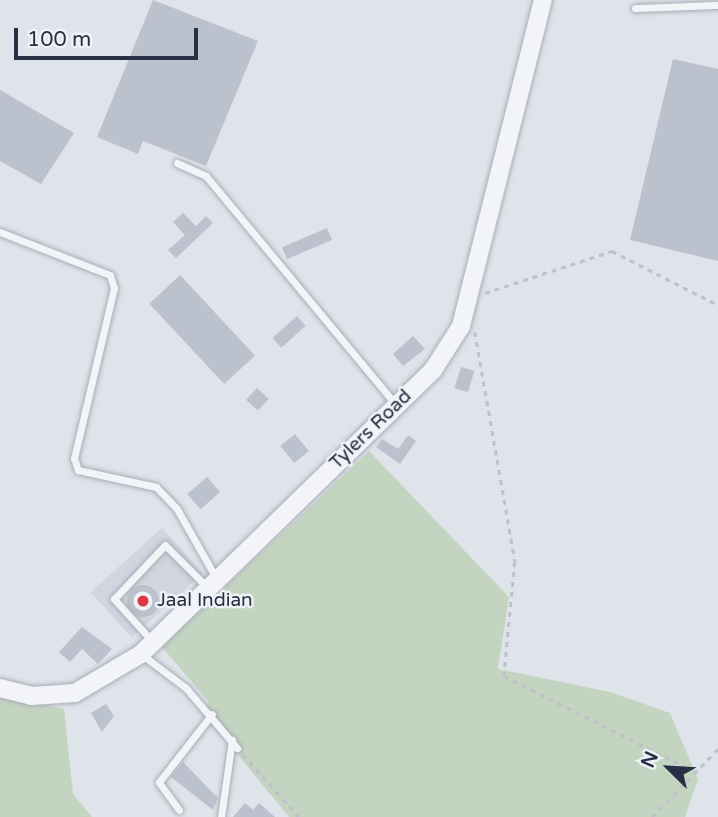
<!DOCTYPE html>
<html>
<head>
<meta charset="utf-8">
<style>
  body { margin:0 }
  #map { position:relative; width:718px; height:817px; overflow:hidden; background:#dfe3ea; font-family:"Varela Round",sans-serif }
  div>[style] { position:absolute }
  .built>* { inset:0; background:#d1d5df; transform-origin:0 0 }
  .green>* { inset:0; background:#c3d5c0 }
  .building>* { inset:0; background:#bcc1ce; transform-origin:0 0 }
  .round { border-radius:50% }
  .path>* { height:2.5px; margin-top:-1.25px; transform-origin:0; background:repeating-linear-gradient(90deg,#bec1c9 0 5px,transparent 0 10px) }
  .roads { filter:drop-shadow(0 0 2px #a8adb8) drop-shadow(0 0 2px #a8adb8) }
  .service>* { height:7px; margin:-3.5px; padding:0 3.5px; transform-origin:3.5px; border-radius:3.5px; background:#f3f4f8 }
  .tertiary>* { height:18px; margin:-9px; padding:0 9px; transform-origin:9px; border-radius:9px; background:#f3f4f8 }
  .dots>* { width:19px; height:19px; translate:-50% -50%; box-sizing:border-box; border:4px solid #eff2f7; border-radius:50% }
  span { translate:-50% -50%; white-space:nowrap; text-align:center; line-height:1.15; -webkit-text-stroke:5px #eff2f7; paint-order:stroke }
  .street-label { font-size:19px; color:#262f43 }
  .poi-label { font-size:19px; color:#262f43 }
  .left { translate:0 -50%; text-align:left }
  .north { position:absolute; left:634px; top:733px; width:70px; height:70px; -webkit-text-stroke:5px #eff2f7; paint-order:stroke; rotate:294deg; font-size:19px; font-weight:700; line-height:28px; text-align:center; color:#262f43 }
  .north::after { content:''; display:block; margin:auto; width:24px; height:32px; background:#262f43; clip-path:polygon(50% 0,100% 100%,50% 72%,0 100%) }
  .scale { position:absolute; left:14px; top:28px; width:184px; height:32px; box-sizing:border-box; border:4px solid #262f43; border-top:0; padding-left:9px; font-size:21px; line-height:24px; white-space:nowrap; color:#262f43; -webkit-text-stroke:5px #eff2f7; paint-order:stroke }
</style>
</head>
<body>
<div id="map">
  <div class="built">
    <div style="left:162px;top:528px;width:61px;height:96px;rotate:48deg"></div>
  </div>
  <div class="green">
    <div style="clip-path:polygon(369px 451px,509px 597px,498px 669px,610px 692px,670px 713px,698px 779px,685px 817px,289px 817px,203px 712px,209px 702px,162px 647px)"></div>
    <div style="clip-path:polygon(0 695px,64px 709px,73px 794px,92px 817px,0 817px)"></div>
  </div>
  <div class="building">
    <div style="clip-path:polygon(153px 0,258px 41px,206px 166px,143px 141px,138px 154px,97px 137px)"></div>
    <div style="clip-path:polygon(673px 59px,718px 69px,718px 261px,630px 240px)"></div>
    <div style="clip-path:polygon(0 90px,74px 133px,41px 184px,0 161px)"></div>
    <div style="clip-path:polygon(183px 213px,196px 226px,206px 216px,213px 223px,176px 258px,168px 250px,185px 235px,173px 222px)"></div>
    <div style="left:327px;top:228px;width:13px;height:49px;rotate:67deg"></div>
    <div style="left:180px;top:275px;width:110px;height:42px;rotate:47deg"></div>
    <div style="left:297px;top:316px;width:13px;height:33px;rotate:48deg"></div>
    <div style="clip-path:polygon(413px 336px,425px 349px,403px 366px,393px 354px)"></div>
    <div style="left:461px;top:367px;width:14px;height:22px;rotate:17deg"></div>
    <div style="left:257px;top:388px;width:16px;height:16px;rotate:43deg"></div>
    <div style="left:295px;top:434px;width:22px;height:19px;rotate:51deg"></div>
    <div style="clip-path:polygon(408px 435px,416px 441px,400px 464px,376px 447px,382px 439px,398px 449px)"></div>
    <div style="left:207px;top:477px;width:20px;height:26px;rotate:49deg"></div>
    <div class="round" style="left:127px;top:585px;width:32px;height:32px"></div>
    <div style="clip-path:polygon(82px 627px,112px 649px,98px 664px,82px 649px,70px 662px,59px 652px)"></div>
    <div style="clip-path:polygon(106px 704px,114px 716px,102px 732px,91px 713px)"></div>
    <div style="clip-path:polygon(183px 762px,218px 798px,213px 810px,171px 777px)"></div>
    <div style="clip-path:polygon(245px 803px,253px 810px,259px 803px,275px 817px,233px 817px)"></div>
  </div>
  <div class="path">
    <div style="left:485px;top:293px;width:134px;rotate:-18.3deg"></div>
    <div style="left:612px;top:251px;width:119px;rotate:27deg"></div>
    <div style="left:475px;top:332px;width:233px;rotate:80.1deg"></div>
    <div style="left:515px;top:562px;width:115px;rotate:95.5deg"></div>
    <div style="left:504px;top:676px;width:210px;rotate:26.6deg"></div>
    <div style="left:243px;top:754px;width:84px;rotate:48.4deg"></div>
    <div style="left:652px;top:817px;width:95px;rotate:-45.9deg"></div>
  </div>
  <div class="roads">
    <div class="service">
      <div style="left:635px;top:8px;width:83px;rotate:-2.1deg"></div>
      <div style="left:177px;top:163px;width:32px;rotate:24deg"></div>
      <div style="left:206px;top:176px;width:298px;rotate:50.3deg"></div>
      <div style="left:0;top:232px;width:118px;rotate:21.4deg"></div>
      <div style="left:110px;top:275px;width:14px;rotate:73deg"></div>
      <div style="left:114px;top:288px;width:175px;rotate:103.2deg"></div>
      <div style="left:74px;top:458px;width:13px;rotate:72deg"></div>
      <div style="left:78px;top:470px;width:80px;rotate:12.3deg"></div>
      <div style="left:156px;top:487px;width:30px;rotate:46deg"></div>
      <div style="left:177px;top:509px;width:79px;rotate:60.5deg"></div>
      <div style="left:152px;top:641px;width:57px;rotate:-132.1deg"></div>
      <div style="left:114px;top:599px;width:74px;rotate:-46.6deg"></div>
      <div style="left:165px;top:545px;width:59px;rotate:45deg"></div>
      <div style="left:141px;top:654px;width:56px;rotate:37.1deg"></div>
      <div style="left:186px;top:688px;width:79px;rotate:49.6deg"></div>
      <div style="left:179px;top:810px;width:34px;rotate:-126deg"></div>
      <div style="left:159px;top:782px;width:86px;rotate:-52.1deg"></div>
      <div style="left:221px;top:817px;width:78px;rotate:-81.9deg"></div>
    </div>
    <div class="tertiary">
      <div style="left:0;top:688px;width:32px;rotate:14deg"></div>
      <div style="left:31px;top:696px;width:44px;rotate:-3.9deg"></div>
      <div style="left:75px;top:693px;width:77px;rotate:-30.6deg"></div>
      <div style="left:141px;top:654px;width:407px;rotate:-44.2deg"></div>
      <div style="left:433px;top:370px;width:52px;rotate:-57.5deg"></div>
      <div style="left:461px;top:326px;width:336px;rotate:-75.9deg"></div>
    </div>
  </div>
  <div class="dots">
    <div style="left:143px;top:601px;background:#dd3743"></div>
  </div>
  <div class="street-label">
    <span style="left:371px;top:430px;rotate:-44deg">Tylers Road</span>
  </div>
  <div class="poi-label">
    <span class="left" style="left:157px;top:601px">Jaal Indian</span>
  </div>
  <div class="north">N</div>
  <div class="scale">100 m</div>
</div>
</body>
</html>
